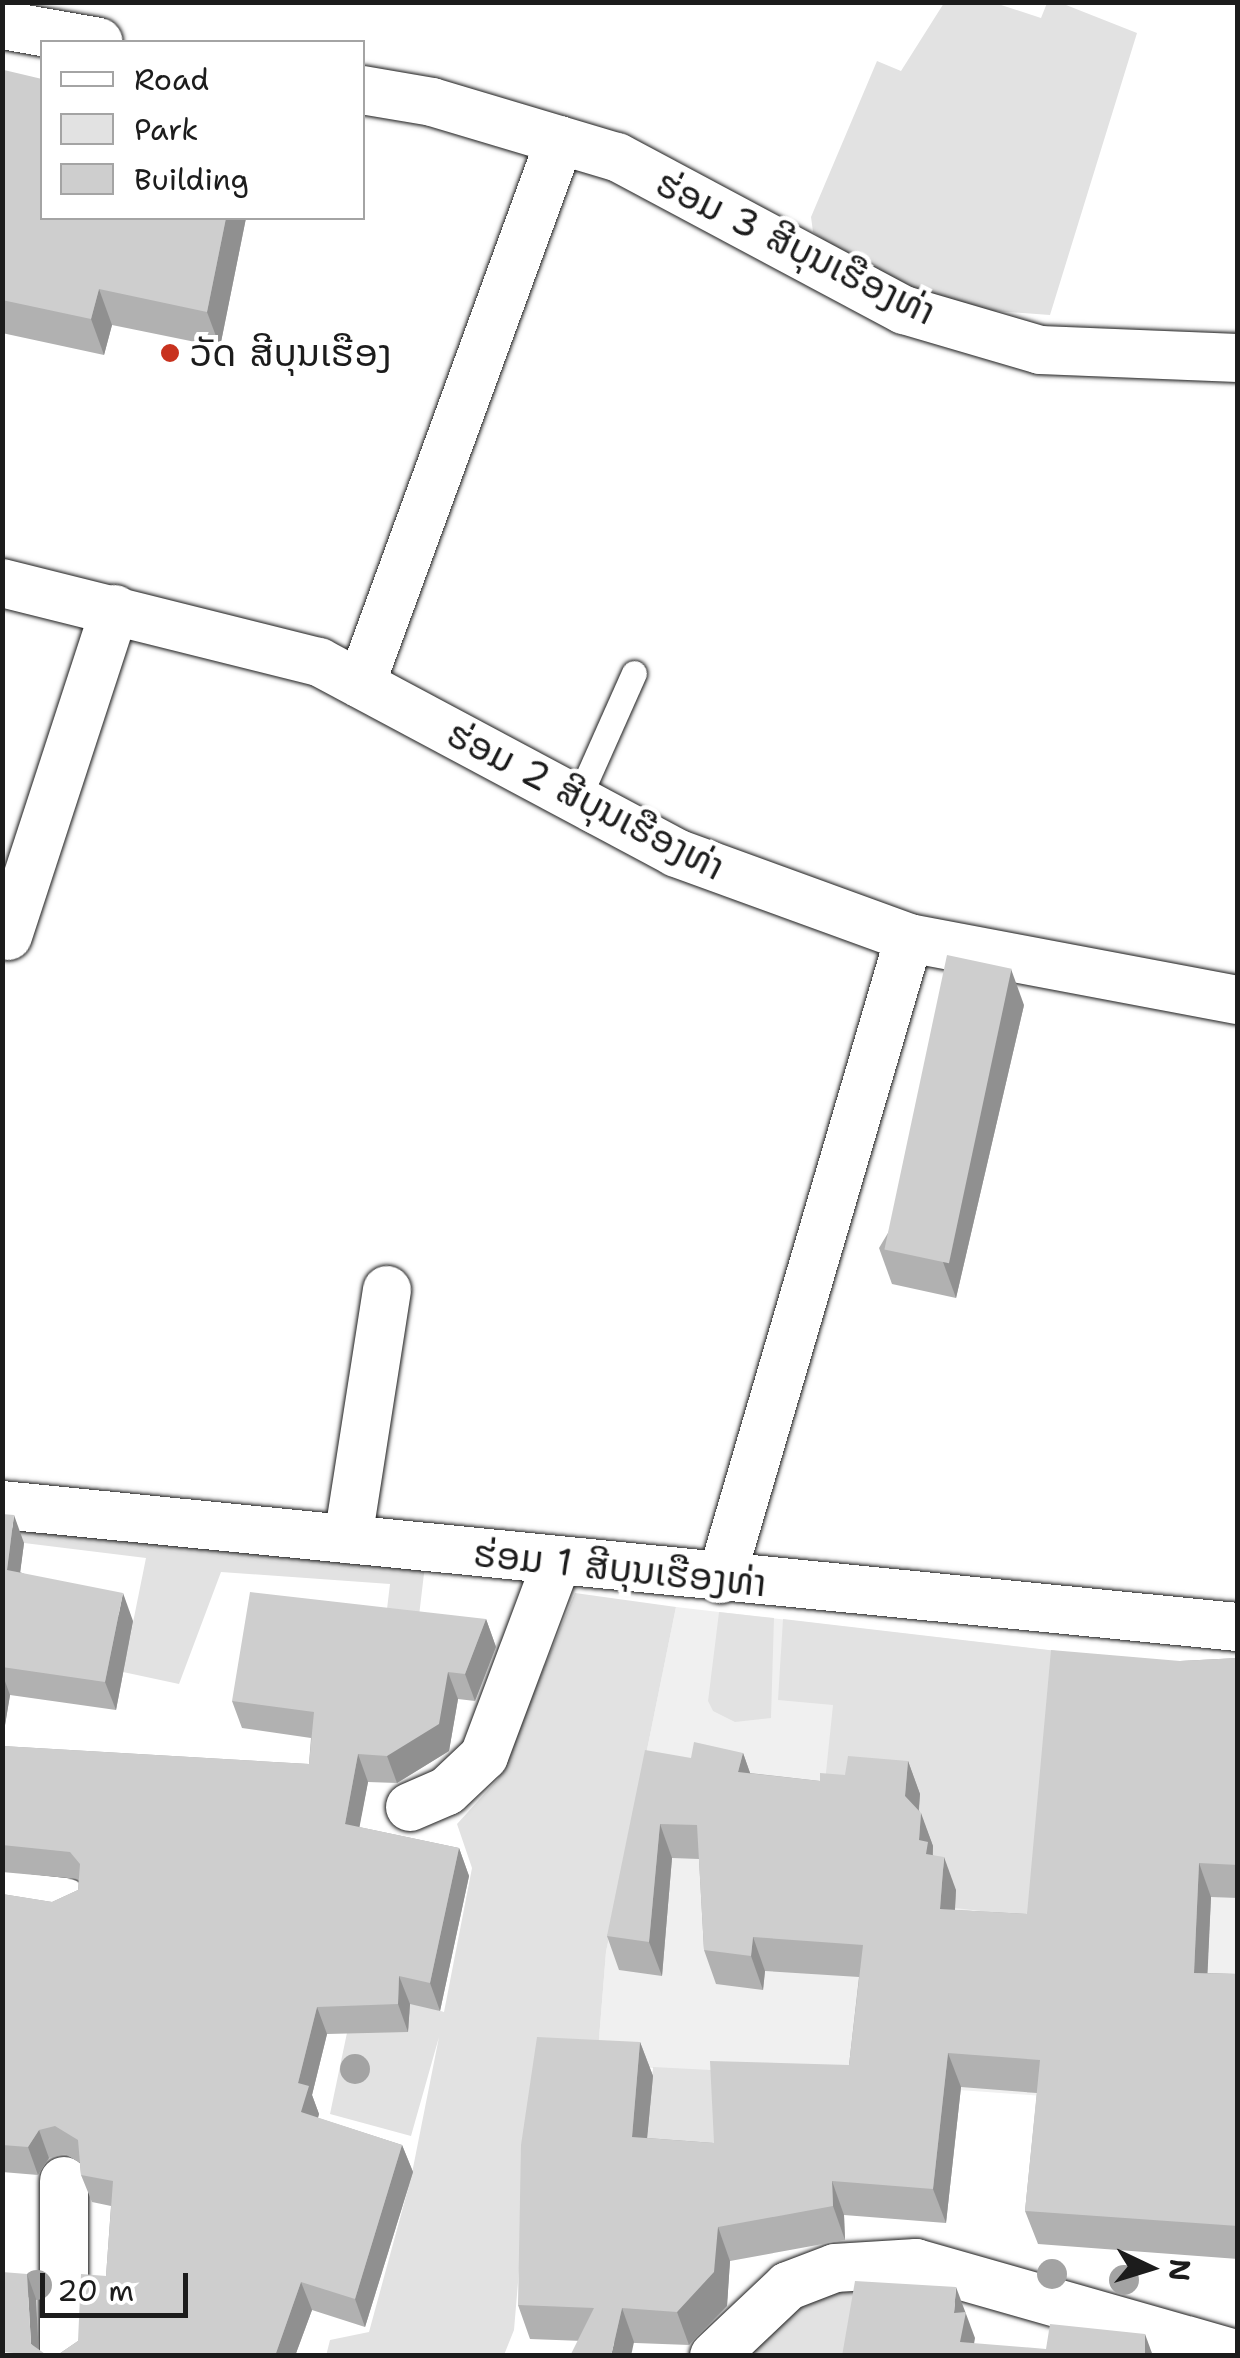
<!DOCTYPE html>
<html>
<head>
<meta charset="utf-8">
<style>
  body { margin:0 }
  #map { position:relative; width:1240px; height:2358px; overflow:hidden; background:#fff; font-family:"Shantell Sans","Noto Sans Lao",sans-serif }
  div>[style] { position:absolute }
  .built>* { inset:0; background:#f0f0f0 }
  .green>* { inset:0; background:#e2e2e2 }
  .roads { filter:drop-shadow(0 0 2px #1c1c1c) drop-shadow(0 0 2px #1c1c1c) }
  .service>* { height:25px; margin:-12.5px; padding:0 12.5px; transform-origin:12.5px; border-radius:12.5px; background:#fff }
  .minor>* { height:48px; margin:-24px; padding:0 24px; transform-origin:24px; border-radius:24px; background:#fff }
  .trees>* { width:30px; height:30px; margin:-15px; border-radius:50%; background:#a3a3a3 }
  .wall>* { inset:0; background:#b1b1b1 }
  .shaded-wall>* { inset:0; background:#909090 }
  .building>* { inset:0; background:#cecece; transform-origin:0 0 }
  .dots>* { width:28px; height:28px; translate:-50% -50%; box-sizing:border-box; border:5px solid #fff; border-radius:50% }
  span { translate:-50% -50%; white-space:nowrap; text-align:center; line-height:1.15; -webkit-text-stroke:9px #fff; paint-order:stroke }
  .street-label { font-size:38px; color:#1c1c1c }
  .poi-label { font-size:38px; color:#1c1c1c }
  .left { translate:0 -50%; text-align:left }
  .frame { position:absolute; inset:0; border:5px solid #1c1c1c; pointer-events:none }
  .legend { position:absolute; left:40px; top:40px; width:325px; height:180px; box-sizing:border-box; background:#fff; border:2px solid #a4a4a4; margin:0; padding:12px 18px; list-style:none; font-size:30px; color:#1c1c1c }
  .legend li { display:flex; align-items:center; gap:20px; height:50px }
  .legend b { width:50px; border:2px solid #a4a4a4 }
  .north { position:absolute; left:1100px; top:2218px; width:100px; height:100px; -webkit-text-stroke:8px #fff; paint-order:stroke; rotate:94deg; font-size:28px; font-weight:700; line-height:40px; text-align:center; color:#1c1c1c }
  .north::after { content:''; display:block; margin:auto; width:35px; height:45px; background:#1c1c1c; clip-path:polygon(50% 0,100% 100%,50% 72%,0 100%) }
  .scale { position:absolute; left:40px; top:2273px; width:148px; height:45px; box-sizing:border-box; border:5px solid #1c1c1c; border-top:0; padding-left:12px; font-size:30px; line-height:35px; white-space:nowrap; color:#1c1c1c; -webkit-text-stroke:8px #fff; paint-order:stroke }
</style>
</head>
<body>
<div id="map">
  <div class="built">
    <div style="clip-path:polygon(676px 1607px,1237px 1672px,1237px 2110px,597px 2064px,606px 1952px)"></div>
  </div>
  <div class="green">
    <div style="clip-path:polygon(944px 3px,995px 3px,1041px 18px,1047px 3px,1061px 3px,1137px 33px,1050px 315px,937px 307px,887px 286px,813px 232px,811px 217px,877px 61px,901px 71px)"></div>
    <div style="clip-path:polygon(25px 1517px,425px 1565px,417px 1633px,384px 1634px,390px 1584px,221px 1572px,179px 1684px,123px 1672px,146px 1558px,16px 1542px)"></div>
    <div style="clip-path:polygon(575px 1593px,676px 1607px,606px 1952px,597px 2064px,527px 2176px,514px 2330px,504px 2355px,326px 2356px,330px 2340px,369px 2332px,411px 2178px,439px 2037px,411px 2136px,330px 2114px,357px 1985px,444px 2012px,472px 1868px,457px 1824px,498px 1779px)"></div>
    <div style="clip-path:polygon(719px 1612px,774px 1618px,771px 1718px,735px 1722px,713px 1711px,708px 1701px)"></div>
    <div style="clip-path:polygon(783px 1619px,1066px 1652px,1042px 1918px,955px 1908px,825px 1782px,833px 1705px,778px 1700px)"></div>
    <div style="clip-path:polygon(653px 2067px,711px 2070px,726px 2168px,645px 2162px)"></div>
    <div style="clip-path:polygon(854px 2286px,853px 2355px,720px 2356px,803px 2293px)"></div>
  </div>
  <div class="roads">
    <div class="service">
      <div style="left:577px;top:801px;width:140px;rotate:-66deg"></div>
    </div>
    <div class="minor">
      <div style="left:2px;top:25px;width:98px;rotate:9.9deg"></div>
      <div style="left:362px;top:90px;width:71px;rotate:9.7deg"></div>
      <div style="left:432px;top:102px;width:193px;rotate:16.6deg"></div>
      <div style="left:617px;top:157px;width:325px;rotate:28.1deg"></div>
      <div style="left:904px;top:310px;width:142px;rotate:16.4deg"></div>
      <div style="left:1040px;top:350px;width:198px;rotate:2.3deg"></div>
      <div style="left:2px;top:583px;width:327px;rotate:14deg"></div>
      <div style="left:319px;top:662px;width:405px;rotate:28.1deg"></div>
      <div style="left:676px;top:853px;width:248px;rotate:20deg"></div>
      <div style="left:909px;top:938px;width:335px;rotate:10.7deg"></div>
      <div style="left:361px;top:684px;width:579px;rotate:-69.91deg"></div>
      <div style="left:8px;top:936px;width:344px;rotate:-71.9deg"></div>
      <div style="left:2px;top:1505px;width:1242px;rotate:5.64deg"></div>
      <div style="left:348px;top:1539px;width:252px;rotate:-81.1deg"></div>
      <div style="left:721px;top:1579px;width:668px;rotate:-73.65deg"></div>
      <div style="left:410px;top:1807px;width:40px;rotate:-23.4deg"></div>
      <div style="left:447px;top:1791px;width:51px;rotate:-43.4deg"></div>
      <div style="left:484px;top:1756px;width:205px;rotate:-69.4deg"></div>
      <div style="left:2px;top:1895px;width:63px;rotate:6.3deg"></div>
      <div style="left:64px;top:2356px;width:175px;rotate:-90deg"></div>
      <div style="left:714px;top:2356px;width:102px;rotate:-43.4deg"></div>
      <div style="left:788px;top:2286px;width:50px;rotate:-21deg"></div>
      <div style="left:835px;top:2268px;width:81px;rotate:-3.5deg"></div>
      <div style="left:916px;top:2263px;width:335px;rotate:15.9deg"></div>
    </div>
  </div>
  <div class="trees">
    <div style="left:355px;top:2069px"></div>
    <div style="left:1052px;top:2274px"></div>
    <div style="left:1124px;top:2280px"></div>
    <div style="left:37px;top:2285px"></div>
  </div>
  <div class="wall">
    <div style="clip-path:polygon(2px 77px,42px 218px,246px 218px,220px 347px,112px 325px,104px 355px,2px 333px)"></div>
    <div style="clip-path:polygon(1024px 1005px,956px 1298px,892px 1284px,879px 1248px)"></div>
    <div style="clip-path:polygon(2px 1514px,24px 1543px,20px 1572px,133px 1621px,116px 1710px,10px 1695px,2px 1743px)"></div>
    <div style="clip-path:polygon(486px 1619px,496px 1647px,475px 1701px,458px 1699px,449px 1751px,397px 1783px,368px 1782px,359px 1827px,459px 1848px,469px 1876px,440px 2011px,410px 2004px,408px 2032px,327px 2034px,312px 2095px,319px 2114px,318px 2118px,402px 2145px,413px 2172px,365px 2327px,312px 2310px,295px 2356px,56px 2356px,78px 2341px,106px 2276px,111px 2206px,92px 2202px,81px 2175px,80px 2163px,65px 2154px,49px 2158px,38px 2175px,2px 2172px,2px 1894px,52px 1902px,78px 1890px,79px 1879px,2px 1872px,2px 1746px,309px 1764px,311px 1738px,242px 1728px,232px 1701px)"></div>
    <div style="clip-path:polygon(1238px 1658px,1238px 1898px,1211px 1897px,1207px 1973px,1238px 1974px,1238px 2259px,1038px 2244px,1025px 2211px,1037px 2093px,961px 2087px,946px 2223px,844px 2215px,845px 2240px,730px 2261px,727px 2306px,689px 2345px,530px 2339px,518px 2305px,640px 2042px,653px 2076px,647px 2138px,714px 2143px,849px 2065px,859px 1977px,765px 1971px,763px 1990px,716px 1984px,704px 1950px,699px 1859px,672px 1858px,662px 1976px,619px 1970px,607px 1936px,691px 1758px,743px 1753px,750px 1773px,820px 1781px,908px 1761px,920px 1794px,919px 1810px,933px 1846px,933px 1855px,956px 1890px,955px 1910px,1027px 1914px,1180px 1661px)"></div>
  </div>
  <div class="shaded-wall">
    <div style="clip-path:polygon(226px 218px,246px 218px,220px 347px,207px 312px)"></div>
    <div style="clip-path:polygon(99px 289px,112px 325px,104px 355px,91px 319px)"></div>
    <div style="clip-path:polygon(1011px 969px,1024px 1005px,956px 1298px,943px 1262px)"></div>
    <div style="clip-path:polygon(14px 1515px,24px 1543px,17px 1597px,7px 1570px)"></div>
    <div style="clip-path:polygon(123px 1593px,133px 1621px,116px 1710px,105px 1682px)"></div>
    <div style="clip-path:polygon(486px 1619px,496px 1647px,475px 1701px,465px 1674px)"></div>
    <div style="clip-path:polygon(448px 1672px,458px 1699px,449px 1751px,397px 1783px,387px 1756px)"></div>
    <div style="clip-path:polygon(2px 1673px,10px 1695px,2px 1743px)"></div>
    <div style="clip-path:polygon(743px 1753px,755px 1787px,738px 1772px)"></div>
    <div style="clip-path:polygon(358px 1754px,368px 1782px,355px 1851px,345px 1824px)"></div>
    <div style="clip-path:polygon(908px 1761px,920px 1794px,917px 1830px,905px 1796px)"></div>
    <div style="clip-path:polygon(921px 1813px,933px 1846px,932px 1869px,919px 1840px)"></div>
    <div style="clip-path:polygon(660px 1824px,672px 1858px,662px 1976px,649px 1942px)"></div>
    <div style="clip-path:polygon(459px 1848px,469px 1876px,440px 2011px,430px 1983px)"></div>
    <div style="clip-path:polygon(944px 1857px,956px 1890px,953px 1943px,940px 1909px)"></div>
    <div style="clip-path:polygon(1199px 1863px,1211px 1897px,1206px 2007px,1194px 1973px)"></div>
    <div style="clip-path:polygon(753px 1937px,765px 1971px,763px 1990px,751px 1956px)"></div>
    <div style="clip-path:polygon(399px 1976px,410px 2004px,408px 2032px,398px 2004px)"></div>
    <div style="clip-path:polygon(317px 2007px,327px 2034px,312px 2095px,319px 2114px,311px 2140px,301px 2112px,298px 2083px)"></div>
    <div style="clip-path:polygon(640px 2042px,653px 2076px,644px 2171px,632px 2137px)"></div>
    <div style="clip-path:polygon(948px 2053px,961px 2087px,946px 2223px,933px 2189px)"></div>
    <div style="clip-path:polygon(39px 2130px,49px 2158px,38px 2175px,28px 2147px)"></div>
    <div style="clip-path:polygon(402px 2145px,413px 2172px,365px 2327px,355px 2299px)"></div>
    <div style="clip-path:polygon(832px 2181px,844px 2215px,845px 2240px,833px 2206px)"></div>
    <div style="clip-path:polygon(718px 2227px,730px 2261px,727px 2306px,689px 2345px,677px 2312px)"></div>
    <div style="clip-path:polygon(27px 2274px,36px 2299px,39px 2356px,31px 2344px)"></div>
    <div style="clip-path:polygon(301px 2282px,312px 2310px,295px 2356px,275px 2356px)"></div>
    <div style="clip-path:polygon(956px 2287px,975px 2338px,972px 2356px,960px 2342px,954px 2313px)"></div>
    <div style="clip-path:polygon(622px 2308px,634px 2342px,631px 2356px,611px 2356px)"></div>
    <div style="clip-path:polygon(1145px 2334px,1153px 2356px,1145px 2356px)"></div>
  </div>
  <div class="building">
    <div style="clip-path:polygon(4px 70px,42px 79px,42px 218px,226px 218px,207px 312px,99px 289px,91px 319px,2px 300px,2px 77px)"></div>
    <div style="left:947px;top:955px;width:66px;height:301px;rotate:12deg"></div>
    <div style="clip-path:polygon(2px 1514px,14px 1515px,7px 1570px,123px 1593px,105px 1682px,2px 1667px)"></div>
    <div style="clip-path:polygon(250px 1592px,486px 1619px,465px 1674px,448px 1672px,439px 1724px,387px 1756px,358px 1754px,345px 1824px,459px 1848px,430px 1983px,399px 1976px,398px 2004px,317px 2007px,298px 2083px,309px 2086px,301px 2112px,402px 2145px,355px 2299px,301px 2282px,275px 2356px,56px 2356px,78px 2341px,81px 2274px,106px 2276px,113px 2181px,81px 2175px,78px 2140px,55px 2126px,39px 2130px,28px 2147px,2px 2145px,2px 1894px,52px 1902px,78px 1890px,80px 1864px,70px 1852px,2px 1845px,2px 1746px,309px 1764px,314px 1712px,232px 1701px)"></div>
    <div style="clip-path:polygon(1051px 1650px,1180px 1661px,1238px 1658px,1238px 1865px,1199px 1863px,1194px 1973px,1238px 1974px,1238px 2226px,1025px 2211px,1040px 2060px,948px 2053px,933px 2189px,832px 2181px,833px 2206px,718px 2227px,714px 2272px,677px 2312px,622px 2308px,611px 2356px,570px 2356px,594px 2308px,518px 2305px,521px 2145px,537px 2037px,640px 2042px,632px 2137px,714px 2143px,710px 2061px,849px 2065px,863px 1945px,753px 1937px,751px 1956px,704px 1950px,697px 1825px,660px 1824px,649px 1942px,607px 1936px,645px 1750px,691px 1758px,694px 1742px,743px 1753px,738px 1772px,820px 1781px,820px 1773px,845px 1775px,848px 1756px,908px 1761px,905px 1796px,921px 1813px,919px 1840px,928px 1842px,926px 1854px,944px 1857px,940px 1909px,1027px 1914px)"></div>
    <div style="clip-path:polygon(2px 2272px,27px 2274px,31px 2344px,48px 2356px,2px 2352px)"></div>
    <div style="clip-path:polygon(855px 2281px,956px 2287px,954px 2313px,966px 2312px,960px 2342px,1046px 2349px,1050px 2324px,1145px 2334px,1145px 2356px,842px 2356px)"></div>
  </div>
  <div class="dots">
    <div style="left:170px;top:353px;background:#c8321e"></div>
  </div>
  <div class="street-label">
    <span style="left:796px;top:247px;rotate:26deg">ຮ່ອມ 3 ສີບຸນເຮືອງທ່າ</span>
    <span style="left:586px;top:800px;rotate:27deg">ຮ່ອມ 2 ສີບຸນເຮືອງທ່າ</span>
    <span style="left:620px;top:1568px;rotate:6deg">ຮ່ອມ 1 ສີບຸນເຮືອງທ່າ</span>
  </div>
  <div class="poi-label">
    <span class="left" style="left:190px;top:353px">ວັດ ສີບຸນເຮືອງ</span>
  </div>
  <div class="frame"></div>
  <ul class="legend">
  <li><b style="height:12px;background:#fff"></b>Road</li>
  <li><b style="height:28px;background:#e2e2e2"></b>Park</li>
  <li><b style="height:28px;background:#cecece"></b>Building</li>
  </ul>
  <div class="north">N</div>
  <div class="scale">20 m</div>
</div>
</body>
</html>
